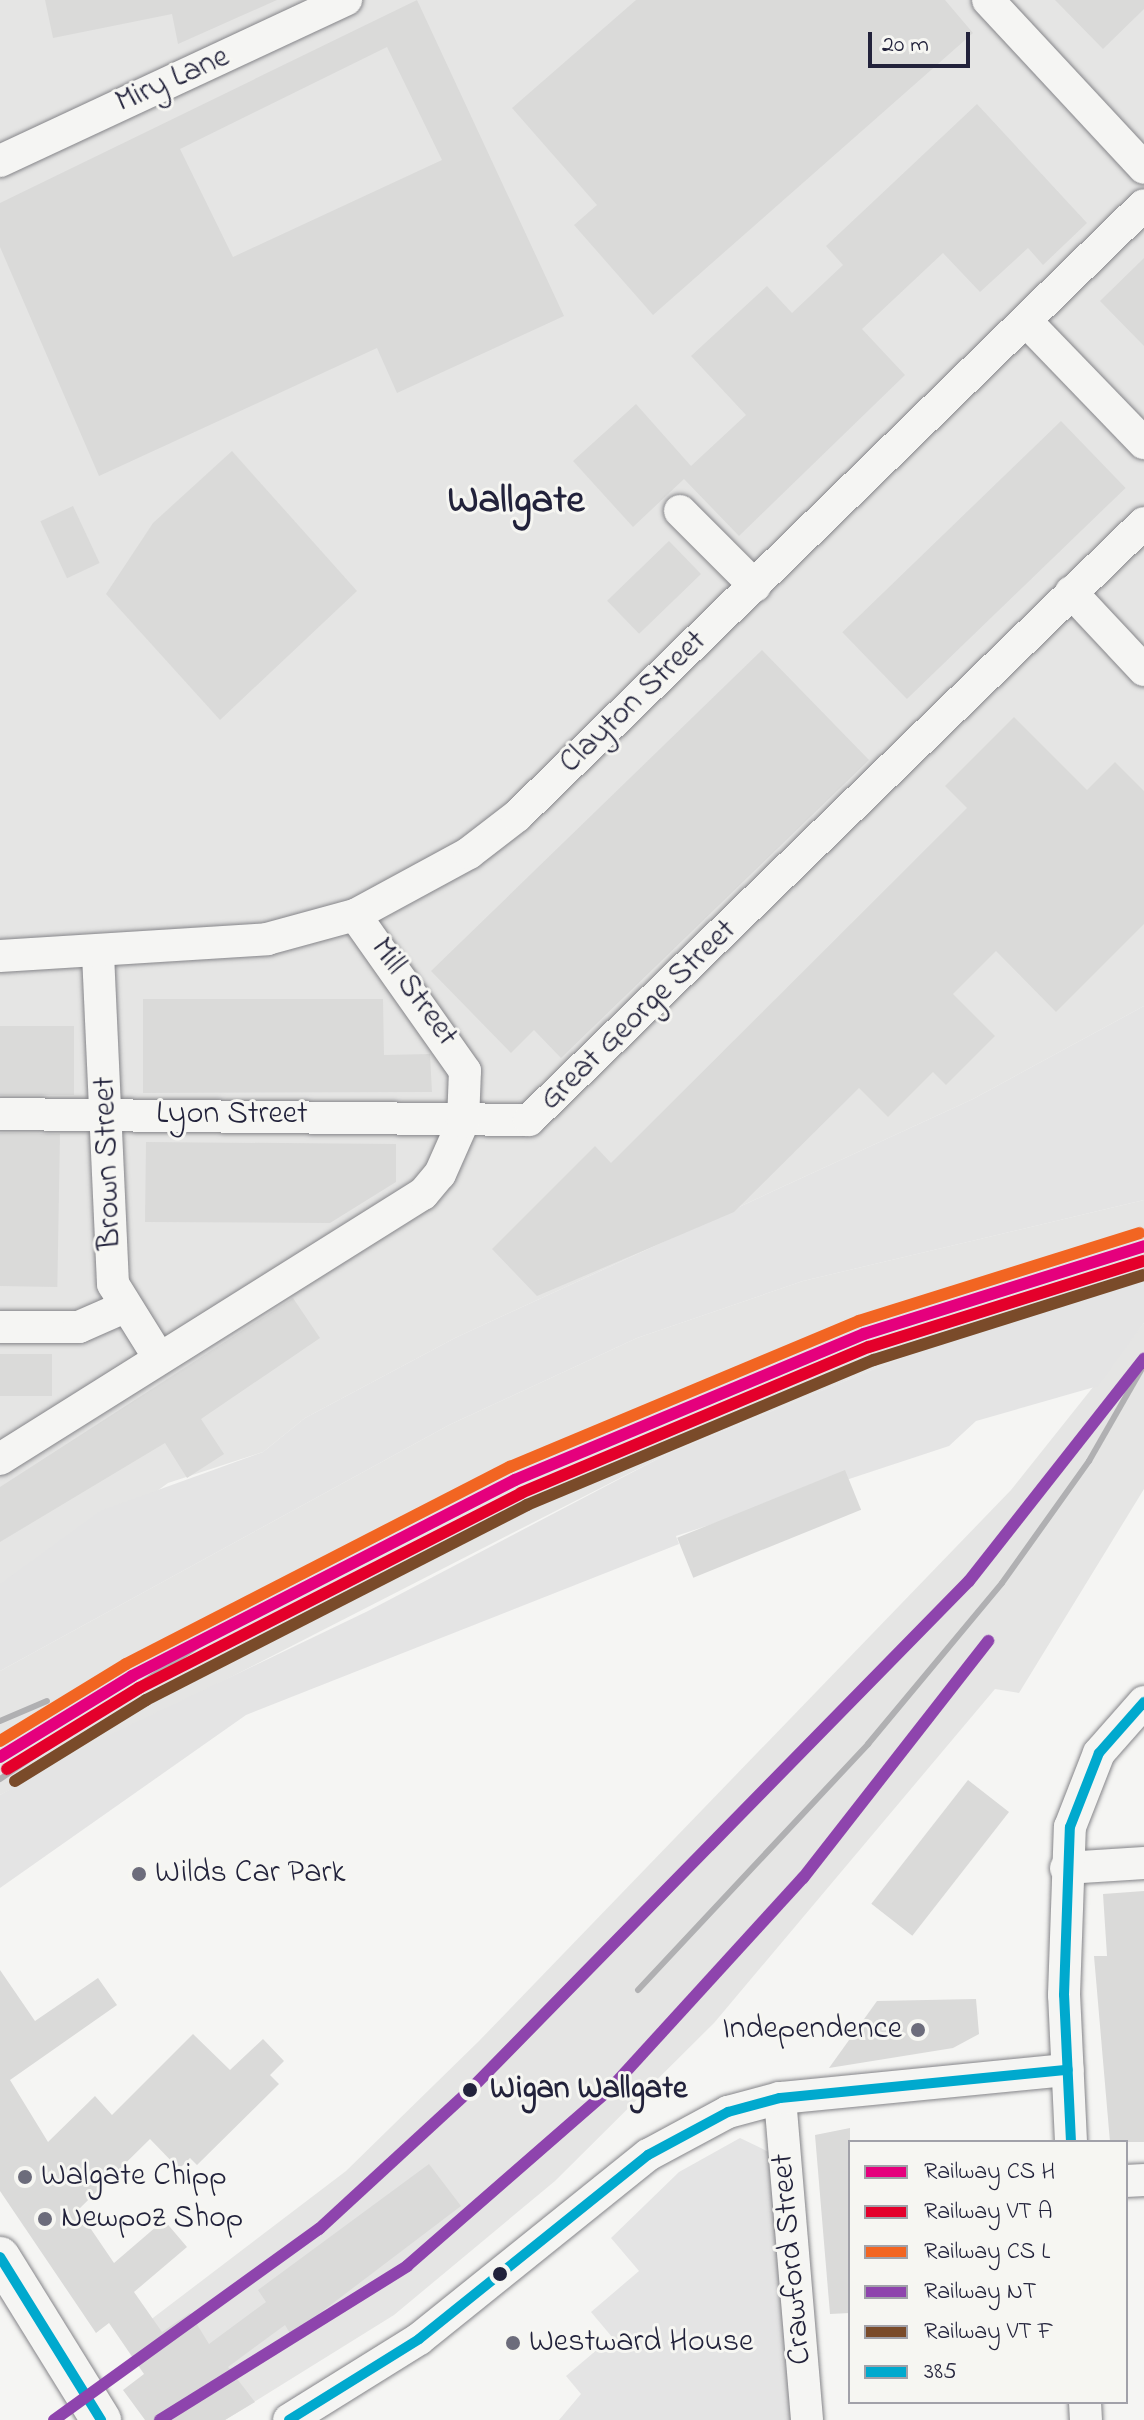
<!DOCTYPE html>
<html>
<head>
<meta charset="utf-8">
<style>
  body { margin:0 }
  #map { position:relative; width:1144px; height:2420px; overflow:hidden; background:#f5f5f3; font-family:"Indie Flower",sans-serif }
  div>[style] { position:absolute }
  .built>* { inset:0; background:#e5e5e4 }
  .green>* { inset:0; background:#e4e4e4 }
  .building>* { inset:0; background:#dadad9; transform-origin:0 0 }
  .roads { filter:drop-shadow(0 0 2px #858589) drop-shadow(0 0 2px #858589) }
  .minor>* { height:32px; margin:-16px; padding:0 16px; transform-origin:16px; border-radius:16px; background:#f5f5f3 }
  .tertiary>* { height:40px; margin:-20px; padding:0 20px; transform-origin:20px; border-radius:20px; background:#f5f5f3 }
  .rail>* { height:6px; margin:-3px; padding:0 3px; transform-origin:3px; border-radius:3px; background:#b0b0b2 }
  .bus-1>* { height:10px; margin:-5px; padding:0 5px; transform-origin:5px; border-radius:5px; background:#00a9ce }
  .rail-1>* { height:12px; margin:-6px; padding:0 6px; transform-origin:6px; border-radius:6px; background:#e5007d }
  .rail-2>* { height:12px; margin:-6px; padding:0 6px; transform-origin:6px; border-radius:6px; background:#e4002b }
  .rail-3>* { height:12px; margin:-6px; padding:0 6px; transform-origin:6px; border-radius:6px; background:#f26522 }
  .rail-4>* { height:12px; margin:-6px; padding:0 6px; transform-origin:6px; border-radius:6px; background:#8e44ad }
  .rail-5>* { height:12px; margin:-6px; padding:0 6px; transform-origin:6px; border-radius:6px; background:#7a4b2a }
  .dots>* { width:22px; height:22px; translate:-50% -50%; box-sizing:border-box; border:4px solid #f6f6f2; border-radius:50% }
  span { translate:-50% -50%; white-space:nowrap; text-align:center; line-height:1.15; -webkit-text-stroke:6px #f6f6f2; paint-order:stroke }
  .street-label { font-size:32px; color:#22223b }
  .poi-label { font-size:32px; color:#22223b }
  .left { translate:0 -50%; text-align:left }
  .right { translate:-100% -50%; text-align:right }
  .stop-label { font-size:32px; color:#22223b; font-weight:700 }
  .district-label { font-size:40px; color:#22223b; font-weight:700 }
  .legend { position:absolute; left:848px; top:2140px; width:280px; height:264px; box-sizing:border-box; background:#f6f6f2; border:2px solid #a1a1a9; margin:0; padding:10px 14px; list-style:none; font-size:24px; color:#22223b }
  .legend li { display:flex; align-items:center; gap:16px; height:40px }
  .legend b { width:40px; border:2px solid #a1a1a9 }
  .scale { position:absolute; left:868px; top:32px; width:102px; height:36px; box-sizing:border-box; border:4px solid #22223b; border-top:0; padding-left:10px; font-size:24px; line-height:28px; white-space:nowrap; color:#22223b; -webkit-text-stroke:6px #f6f6f2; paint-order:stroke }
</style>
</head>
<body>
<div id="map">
  <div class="built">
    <div style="clip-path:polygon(0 0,1144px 0,1144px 1006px,973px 1099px,455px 1338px,305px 1418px,263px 1452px,168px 1483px,0 1605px)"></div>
    <div style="clip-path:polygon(1144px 1200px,1144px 1269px,972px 1329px,669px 1453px,0 1795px,0 1671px,449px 1425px,637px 1338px,803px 1281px)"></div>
    <div style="clip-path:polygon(1144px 1323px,1144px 1489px,1019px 1693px,995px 1689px,714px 2023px,555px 2181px,394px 2315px,225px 2420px,207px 2420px,145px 2324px,346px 2171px,479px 2041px,1011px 1490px)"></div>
  </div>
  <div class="green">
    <div style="clip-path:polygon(1144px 1006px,1144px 1200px,803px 1281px,637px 1338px,449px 1425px,0 1671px,0 1584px,100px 1511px,263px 1452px,305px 1418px,455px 1338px,973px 1099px)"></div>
    <div style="clip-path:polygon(1144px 1269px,1144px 1323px,1098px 1386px,976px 1421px,949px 1446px,676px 1536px,679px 1544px,246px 1715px,0 1888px,0 1795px,93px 1743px,368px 1611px,669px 1453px,972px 1329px)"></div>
    <div style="clip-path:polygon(740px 2138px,771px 2153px,798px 2420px,559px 2420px,581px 2394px,566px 2376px,612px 2337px,591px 2312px,639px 2271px,611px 2238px,679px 2172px)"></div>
  </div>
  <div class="building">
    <div style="clip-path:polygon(45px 0,277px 0,178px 44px,172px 14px,53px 38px)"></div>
    <div style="clip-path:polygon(evenodd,417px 0,564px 316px,397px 393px,377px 348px,99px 476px,0 247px,0 203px,417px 0,387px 47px,442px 160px,233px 257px,180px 149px,387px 47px)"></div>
    <div style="clip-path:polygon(636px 0,945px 0,973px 33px,653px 315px,574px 225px,597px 205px,512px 108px)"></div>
    <div style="clip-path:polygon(1055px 0,1144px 0,1144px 9px,1103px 49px)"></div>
    <div style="clip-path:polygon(977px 104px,1087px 223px,1043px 265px,1028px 248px,980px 292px,943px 253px,862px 329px,905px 375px,739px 536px,684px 479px,633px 527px,573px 461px,636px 404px,691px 466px,746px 415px,691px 356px,767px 286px,792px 313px,843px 265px,826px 246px)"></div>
    <div style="clip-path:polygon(1144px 258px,1144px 346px,1100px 301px)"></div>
    <div style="left:1061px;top:421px;width:93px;height:304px;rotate:46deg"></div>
    <div style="clip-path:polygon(232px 451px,357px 591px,220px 720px,106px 594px,153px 523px)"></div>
    <div style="left:73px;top:506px;width:63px;height:36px;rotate:65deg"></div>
    <div style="left:669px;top:541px;width:46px;height:86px;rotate:46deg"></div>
    <div style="clip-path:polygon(762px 650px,869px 760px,561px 1058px,534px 1030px,511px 1053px,431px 971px)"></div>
    <div style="clip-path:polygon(1014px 717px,1087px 790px,1115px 762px,1144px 791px,1144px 924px,1056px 1012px,996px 951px,953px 994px,995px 1036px,946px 1085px,933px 1072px,888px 1117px,859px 1088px,734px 1212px,537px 1296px,492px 1249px,595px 1146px,611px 1163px,967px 808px,945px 786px)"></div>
    <div style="clip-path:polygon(143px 999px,383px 999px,384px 1055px,430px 1054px,432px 1092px,143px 1093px)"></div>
    <div style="left:0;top:1026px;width:74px;height:69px"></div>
    <div style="left:0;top:1133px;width:60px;height:153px;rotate:1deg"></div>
    <div style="clip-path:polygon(146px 1142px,396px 1144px,396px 1182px,330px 1223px,145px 1222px)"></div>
    <div style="clip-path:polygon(293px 1298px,320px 1338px,201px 1419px,224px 1454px,187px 1478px,165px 1443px,0 1542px,0 1487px)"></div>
    <div style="left:52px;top:1354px;width:42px;height:52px;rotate:90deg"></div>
    <div style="left:845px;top:1470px;width:43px;height:181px;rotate:68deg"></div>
    <div style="left:968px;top:1780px;width:52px;height:157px;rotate:38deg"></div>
    <div style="clip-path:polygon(1144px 1891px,1144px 2142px,1110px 2142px,1094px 1956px,1107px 1956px,1103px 1894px)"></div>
    <div style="clip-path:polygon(0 1970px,35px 2021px,98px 1978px,117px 2005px,10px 2080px,48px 2142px,95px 2096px,112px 2115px,193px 2034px,230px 2070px,263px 2039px,284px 2061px,270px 2075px,279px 2084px,197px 2165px,190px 2158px,179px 2169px,150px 2139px,78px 2210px,114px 2263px,164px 2220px,187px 2247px,134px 2292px,162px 2332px,190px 2313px,209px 2344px,266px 2302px,258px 2290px,429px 2164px,461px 2206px,291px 2335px,285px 2325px,228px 2367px,255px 2402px,225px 2420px,145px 2420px,123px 2390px,144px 2374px,109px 2323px,96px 2333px,0 2191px)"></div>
    <div style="clip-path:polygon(976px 1999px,979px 2034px,953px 2048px,829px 2068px,877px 2001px)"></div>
    <div style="clip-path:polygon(850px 2128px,850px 2313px,830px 2314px,815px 2135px)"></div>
  </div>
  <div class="roads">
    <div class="minor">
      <div style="left:988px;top:0;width:229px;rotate:47.1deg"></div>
      <div style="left:0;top:161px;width:382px;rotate:-25deg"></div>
      <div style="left:1026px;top:321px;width:170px;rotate:46deg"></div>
      <div style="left:680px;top:511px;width:106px;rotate:45deg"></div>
      <div style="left:1071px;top:592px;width:107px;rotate:46.9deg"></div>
      <div style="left:98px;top:954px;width:330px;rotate:87.4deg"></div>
      <div style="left:113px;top:1284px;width:87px;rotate:58.1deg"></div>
      <div style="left:0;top:956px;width:268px;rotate:-3.6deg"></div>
      <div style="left:267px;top:939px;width:91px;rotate:-15.3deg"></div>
      <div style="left:355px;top:915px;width:130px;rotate:-28.5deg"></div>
      <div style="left:469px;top:853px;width:61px;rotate:-37.6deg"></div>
      <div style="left:517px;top:816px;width:875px;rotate:-44.26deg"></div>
      <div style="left:0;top:1114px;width:529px;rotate:0.65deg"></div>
      <div style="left:529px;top:1120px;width:857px;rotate:-44.15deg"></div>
      <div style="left:0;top:1327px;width:79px"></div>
      <div style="left:79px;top:1327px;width:47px;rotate:-23.8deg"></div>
      <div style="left:0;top:1459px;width:499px;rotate:-32.1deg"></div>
      <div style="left:423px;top:1194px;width:26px;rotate:-50deg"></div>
      <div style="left:440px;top:1174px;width:57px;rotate:-66.1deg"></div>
      <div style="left:463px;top:1122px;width:51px;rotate:-87.8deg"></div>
      <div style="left:465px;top:1071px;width:191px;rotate:-125.2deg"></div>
      <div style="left:1066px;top:1868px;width:78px;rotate:-3.7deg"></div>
      <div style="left:780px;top:2098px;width:323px;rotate:85.2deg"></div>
      <div style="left:1071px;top:2142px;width:147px;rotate:-92.7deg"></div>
      <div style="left:1064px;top:1995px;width:168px;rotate:-88deg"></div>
      <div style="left:1070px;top:1827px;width:79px;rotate:-68.6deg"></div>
      <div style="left:1099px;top:1753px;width:68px;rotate:-48.6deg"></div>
      <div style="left:1126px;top:2181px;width:18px;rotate:-3deg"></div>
      <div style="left:1085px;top:2402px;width:18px;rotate:87deg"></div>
      <div style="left:289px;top:2420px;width:153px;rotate:-31.9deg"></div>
      <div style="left:419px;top:2339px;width:294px;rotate:-38.8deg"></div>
      <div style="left:648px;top:2155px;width:91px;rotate:-28.3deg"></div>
      <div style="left:728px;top:2112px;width:54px;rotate:-15.1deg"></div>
      <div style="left:780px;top:2098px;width:289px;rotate:-5.6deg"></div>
    </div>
    <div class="tertiary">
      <div style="left:0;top:2257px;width:192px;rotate:58.2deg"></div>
    </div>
  </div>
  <div class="rail">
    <div style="left:0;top:1721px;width:51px;rotate:-23.1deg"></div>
    <div style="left:0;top:1779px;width:270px;rotate:-34deg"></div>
    <div style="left:638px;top:1990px;width:337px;rotate:-46.9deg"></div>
    <div style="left:868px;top:1744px;width:209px;rotate:-50.2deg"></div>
    <div style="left:1002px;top:1583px;width:150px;rotate:-54.5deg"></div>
    <div style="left:1089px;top:1461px;width:111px;rotate:-60.2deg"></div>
  </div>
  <div class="bus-1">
    <div style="left:1071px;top:2142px;width:147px;rotate:-92.7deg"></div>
    <div style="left:1064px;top:1995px;width:168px;rotate:-88deg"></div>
    <div style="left:1070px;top:1827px;width:79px;rotate:-68.6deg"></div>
    <div style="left:1099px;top:1753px;width:68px;rotate:-48.6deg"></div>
    <div style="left:0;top:2257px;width:192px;rotate:58.2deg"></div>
    <div style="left:289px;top:2420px;width:153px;rotate:-31.9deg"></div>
    <div style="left:419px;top:2339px;width:294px;rotate:-38.8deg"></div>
    <div style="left:648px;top:2155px;width:91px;rotate:-28.3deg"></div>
    <div style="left:728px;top:2112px;width:54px;rotate:-15.1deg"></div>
    <div style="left:780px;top:2098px;width:289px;rotate:-5.6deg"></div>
  </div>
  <div class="rail-1">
    <div style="left:0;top:1757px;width:155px;rotate:-31.5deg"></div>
    <div style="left:132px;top:1676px;width:430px;rotate:-27.1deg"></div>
    <div style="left:515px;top:1480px;width:378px;rotate:-22.7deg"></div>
    <div style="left:864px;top:1334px;width:294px;rotate:-17.4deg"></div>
  </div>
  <div class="rail-2">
    <div style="left:7px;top:1769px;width:155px;rotate:-31.5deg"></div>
    <div style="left:139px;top:1688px;width:429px;rotate:-27deg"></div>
    <div style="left:521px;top:1493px;width:377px;rotate:-22.8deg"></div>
    <div style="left:869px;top:1347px;width:288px;rotate:-17.4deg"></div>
  </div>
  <div class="rail-3">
    <div style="left:0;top:1741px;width:148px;rotate:-31.4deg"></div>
    <div style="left:126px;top:1664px;width:432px;rotate:-27.2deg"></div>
    <div style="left:510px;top:1467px;width:378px;rotate:-22.7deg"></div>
    <div style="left:859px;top:1321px;width:294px;rotate:-17.4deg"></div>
  </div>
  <div class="rail-4">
    <div style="left:54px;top:2420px;width:327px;rotate:-35.8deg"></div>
    <div style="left:319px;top:2229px;width:201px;rotate:-42.6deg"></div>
    <div style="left:467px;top:2093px;width:717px;rotate:-45.57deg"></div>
    <div style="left:969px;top:1581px;width:283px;rotate:-51.8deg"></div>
    <div style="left:160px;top:2420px;width:291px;rotate:-31.9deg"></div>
    <div style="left:407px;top:2266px;width:269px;rotate:-41.1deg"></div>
    <div style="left:610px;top:2089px;width:286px;rotate:-47.6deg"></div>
    <div style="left:803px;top:1878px;width:301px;rotate:-52deg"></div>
  </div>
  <div class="rail-5">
    <div style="left:15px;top:1781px;width:154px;rotate:-31.7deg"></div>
    <div style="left:146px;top:1700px;width:428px;rotate:-27.1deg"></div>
    <div style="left:527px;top:1505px;width:376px;rotate:-22.7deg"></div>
    <div style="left:874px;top:1360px;width:283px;rotate:-17.5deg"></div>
  </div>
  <div class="dots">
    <div style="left:139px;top:1874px;background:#6c6c7b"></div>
    <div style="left:918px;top:2030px;background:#6c6c7b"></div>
    <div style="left:470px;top:2090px;background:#22223b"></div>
    <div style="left:25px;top:2177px;background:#6c6c7b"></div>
    <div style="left:45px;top:2219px;background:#6c6c7b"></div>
    <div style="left:500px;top:2274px;background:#22223b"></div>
    <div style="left:513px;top:2343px;background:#6c6c7b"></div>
  </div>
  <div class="street-label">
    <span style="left:173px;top:81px;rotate:-24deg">Miry Lane</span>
    <span style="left:634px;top:703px;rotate:-44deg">Clayton Street</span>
    <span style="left:413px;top:993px;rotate:54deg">Mill Street</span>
    <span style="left:639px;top:1016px;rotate:-44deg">Great George Street</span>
    <span style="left:232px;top:1115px">Lyon Street</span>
    <span style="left:109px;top:1163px;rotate:-92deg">Brown Street</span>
    <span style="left:793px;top:2259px;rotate:-95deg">Crawford Street</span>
  </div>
  <div class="poi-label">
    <span class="left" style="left:155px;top:1874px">Wilds Car Park</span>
    <span class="right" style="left:902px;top:2030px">Independence</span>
    <span class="left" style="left:41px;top:2177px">Walgate Chipp</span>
    <span class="left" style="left:61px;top:2219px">Newpoz Shop</span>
    <span class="left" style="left:529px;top:2343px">Westward House</span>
  </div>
  <div class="stop-label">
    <span class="left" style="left:490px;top:2090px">Wigan Wallgate</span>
  </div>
  <div class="district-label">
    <span style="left:516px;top:502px">Wallgate</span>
  </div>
  <ul class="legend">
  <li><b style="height:10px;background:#e5007d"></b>Railway CS H</li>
  <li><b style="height:10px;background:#e4002b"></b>Railway VT A</li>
  <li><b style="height:10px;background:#f26522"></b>Railway CS L</li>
  <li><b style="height:10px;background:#8e44ad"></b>Railway NT</li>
  <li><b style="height:10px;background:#7a4b2a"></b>Railway VT F</li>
  <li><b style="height:10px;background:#00a9ce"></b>385</li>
  </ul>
  <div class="scale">20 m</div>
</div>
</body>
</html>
